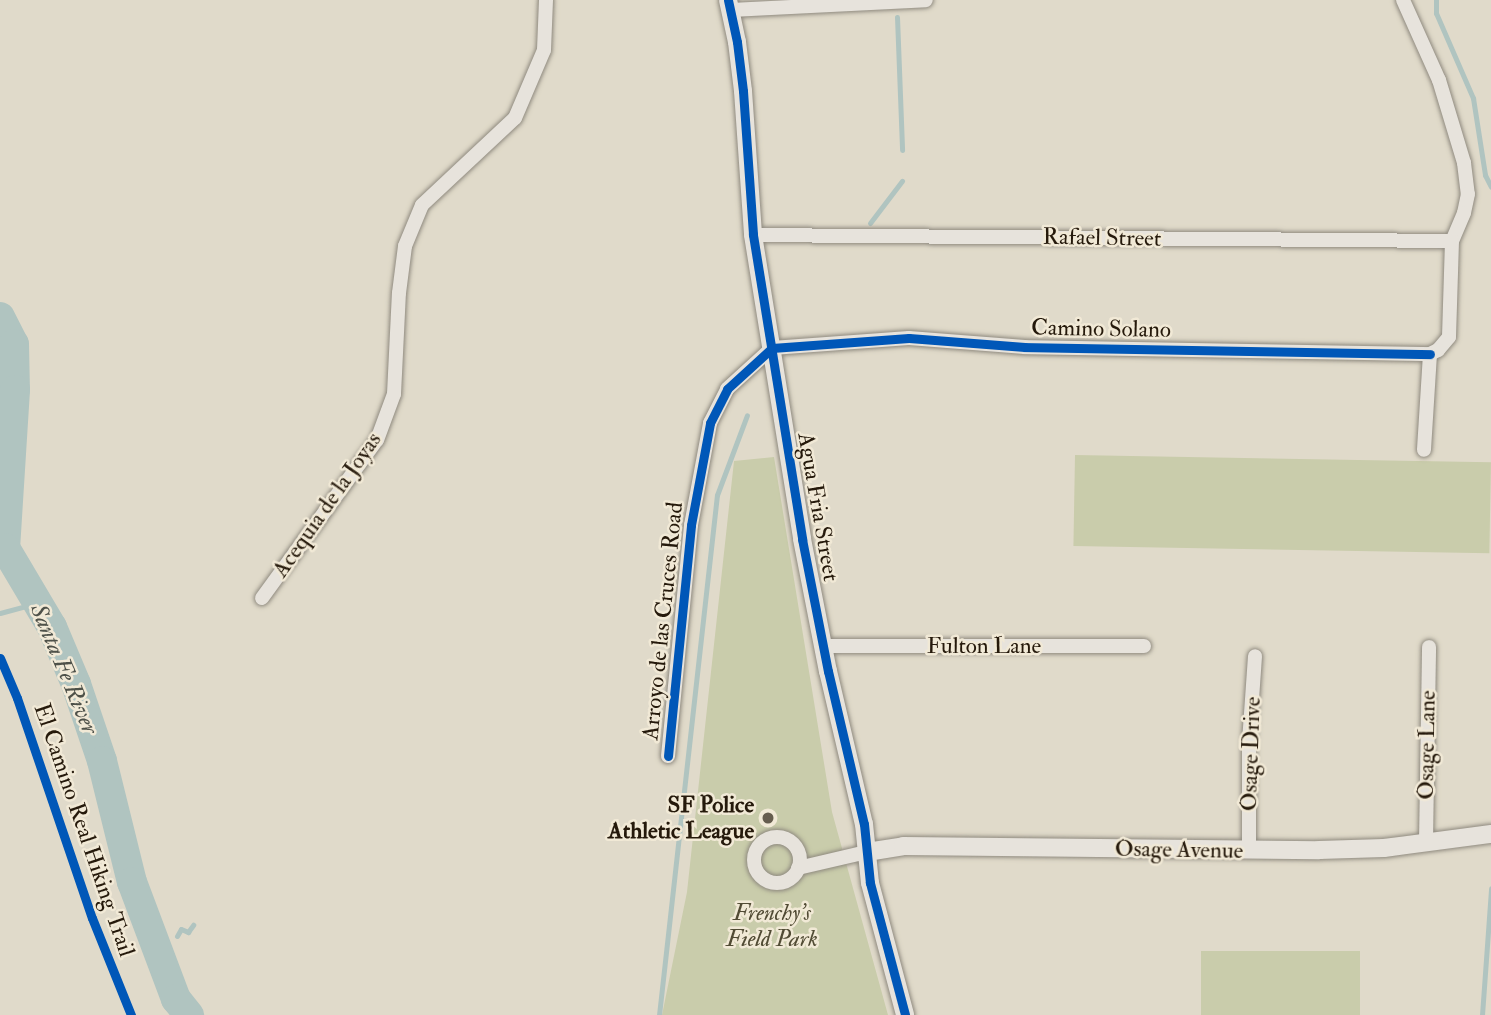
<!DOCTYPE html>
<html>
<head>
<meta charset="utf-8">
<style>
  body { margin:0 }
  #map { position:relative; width:1491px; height:1015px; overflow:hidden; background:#e0daca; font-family:"IM FELL Double Pica",serif }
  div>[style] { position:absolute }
  .green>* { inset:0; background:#c9ccab; transform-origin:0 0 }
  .stream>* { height:5px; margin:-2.5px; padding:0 2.5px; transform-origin:2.5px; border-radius:2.5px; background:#b0c4c0 }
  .river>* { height:30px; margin:-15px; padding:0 15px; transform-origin:15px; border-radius:15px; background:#b0c4c0 }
  .roads { filter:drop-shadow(0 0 2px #8f8a7f) drop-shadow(0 0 2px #8f8a7f) }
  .minor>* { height:14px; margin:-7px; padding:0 7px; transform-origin:7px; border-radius:7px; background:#e7e3dc }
  .minor>.ring { margin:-7px; padding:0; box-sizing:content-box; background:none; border:14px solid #e7e3dc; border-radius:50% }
  .tertiary>* { height:18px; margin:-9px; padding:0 9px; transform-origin:9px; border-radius:9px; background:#e7e3dc }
  .cycleway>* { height:9px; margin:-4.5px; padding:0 4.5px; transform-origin:4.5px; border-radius:4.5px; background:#0057b8 }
  .dots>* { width:19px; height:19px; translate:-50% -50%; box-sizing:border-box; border:4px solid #f1e9d6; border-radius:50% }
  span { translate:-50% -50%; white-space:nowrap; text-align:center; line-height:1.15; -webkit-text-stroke:5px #f1e9d6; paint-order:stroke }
  .street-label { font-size:23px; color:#25190b }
  .poi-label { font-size:23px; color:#25190b; font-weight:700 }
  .right { translate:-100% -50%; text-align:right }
  .park-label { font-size:23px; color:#514b34; font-style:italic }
  .water-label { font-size:24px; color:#4e5149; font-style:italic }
</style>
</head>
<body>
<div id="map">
  <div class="green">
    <div style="left:1075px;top:455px;width:416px;height:91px;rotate:1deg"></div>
    <div style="clip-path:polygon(774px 457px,832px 812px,888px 1015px,662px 1015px,687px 892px,734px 461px)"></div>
    <div style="left:1201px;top:951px;width:159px;height:64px"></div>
  </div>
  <div class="stream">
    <div style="left:1436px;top:0;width:13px;rotate:90deg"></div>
    <div style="left:1436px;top:13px;width:93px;rotate:66.5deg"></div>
    <div style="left:1473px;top:98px;width:78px;rotate:81.1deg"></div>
    <div style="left:1485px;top:175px;width:13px;rotate:63deg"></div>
    <div style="left:897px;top:17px;width:133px;rotate:87.8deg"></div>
    <div style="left:870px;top:223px;width:53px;rotate:-52.7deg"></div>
    <div style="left:0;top:613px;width:38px;rotate:-15deg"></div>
    <div style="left:177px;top:936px;width:8px;rotate:-60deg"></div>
    <div style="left:181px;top:929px;width:8px;rotate:23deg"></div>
    <div style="left:188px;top:932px;width:9px;rotate:-54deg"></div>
    <div style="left:659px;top:1015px;width:523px;rotate:-83.64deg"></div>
    <div style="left:717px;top:495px;width:85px;rotate:-69.4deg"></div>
    <div style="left:1482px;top:1015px;width:127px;rotate:-85.9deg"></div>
  </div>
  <div class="river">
    <div style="left:0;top:317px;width:30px;rotate:63deg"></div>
    <div style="left:14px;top:344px;width:46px;rotate:88.8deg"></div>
    <div style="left:15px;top:390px;width:158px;rotate:93.6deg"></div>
    <div style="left:5px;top:548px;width:92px;rotate:59.3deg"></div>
    <div style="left:52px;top:627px;width:62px;rotate:67.2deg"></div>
    <div style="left:76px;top:684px;width:81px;rotate:71.3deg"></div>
    <div style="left:102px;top:761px;width:125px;rotate:76.1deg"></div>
    <div style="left:132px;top:882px;width:125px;rotate:69.4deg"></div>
    <div style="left:176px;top:999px;width:21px;rotate:51deg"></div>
  </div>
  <div class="roads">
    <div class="minor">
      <div style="left:1403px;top:0;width:88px;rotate:65.8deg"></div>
      <div style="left:1439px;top:80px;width:87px;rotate:73.2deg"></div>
      <div style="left:1464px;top:163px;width:31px;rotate:83deg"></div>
      <div style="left:1468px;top:194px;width:19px;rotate:102deg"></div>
      <div style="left:1464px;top:213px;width:30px;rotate:113deg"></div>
      <div style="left:1452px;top:241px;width:96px;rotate:91.8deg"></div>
      <div style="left:1449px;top:337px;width:17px;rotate:130deg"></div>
      <div style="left:1438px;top:350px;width:9px;rotate:153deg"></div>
      <div style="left:1430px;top:354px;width:96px;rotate:93.6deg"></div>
      <div style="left:731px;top:10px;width:195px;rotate:-2.9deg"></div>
      <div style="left:753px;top:235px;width:699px;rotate:0.49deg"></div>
      <div style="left:262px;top:598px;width:195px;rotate:-54deg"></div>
      <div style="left:377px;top:440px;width:49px;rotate:-69.7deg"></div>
      <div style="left:394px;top:394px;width:101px;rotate:-87.2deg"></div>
      <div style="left:399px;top:293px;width:47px;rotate:-82.7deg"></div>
      <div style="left:405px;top:246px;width:44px;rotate:-67.5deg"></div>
      <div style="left:422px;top:205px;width:127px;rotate:-43.1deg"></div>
      <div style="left:515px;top:118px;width:74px;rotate:-66.9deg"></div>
      <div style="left:544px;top:50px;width:50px;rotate:-87.7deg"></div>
      <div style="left:824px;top:646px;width:320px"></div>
      <div style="left:668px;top:756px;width:232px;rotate:-84.3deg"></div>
      <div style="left:691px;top:525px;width:104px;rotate:-79.4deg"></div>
      <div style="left:710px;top:423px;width:38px;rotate:-63deg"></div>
      <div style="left:727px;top:389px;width:61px;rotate:-42.3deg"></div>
      <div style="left:772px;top:348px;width:137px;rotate:-4.2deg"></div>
      <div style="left:909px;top:338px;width:116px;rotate:4.4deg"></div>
      <div style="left:1025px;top:347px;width:405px;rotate:1deg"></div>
      <div class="ring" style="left:754px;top:837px;width:32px;height:32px"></div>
      <div style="left:1426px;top:842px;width:195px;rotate:-89.1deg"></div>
      <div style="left:1249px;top:851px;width:109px;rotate:-90deg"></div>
      <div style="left:1249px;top:742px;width:86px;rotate:-86deg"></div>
      <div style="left:798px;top:868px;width:71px;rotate:-13.1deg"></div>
    </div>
    <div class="tertiary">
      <div style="left:728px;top:0;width:43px;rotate:77.9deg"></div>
      <div style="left:737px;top:42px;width:49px;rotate:83deg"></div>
      <div style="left:743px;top:91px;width:144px;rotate:86deg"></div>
      <div style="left:753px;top:235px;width:308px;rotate:80.8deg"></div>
      <div style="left:802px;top:539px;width:135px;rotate:78.9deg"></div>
      <div style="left:828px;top:671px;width:157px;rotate:76.8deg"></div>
      <div style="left:864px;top:824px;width:59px;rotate:84.2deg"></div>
      <div style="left:870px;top:883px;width:137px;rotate:75.1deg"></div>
      <div style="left:867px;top:852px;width:36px;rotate:-9deg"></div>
      <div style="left:903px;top:846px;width:416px;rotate:0.6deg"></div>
      <div style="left:1319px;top:850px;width:65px;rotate:-1.8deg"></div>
      <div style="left:1384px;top:848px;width:108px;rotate:-7.5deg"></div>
    </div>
  </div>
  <div class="cycleway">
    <div style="left:728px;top:0;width:43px;rotate:77.9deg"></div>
    <div style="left:737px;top:42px;width:49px;rotate:83deg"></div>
    <div style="left:743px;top:91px;width:144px;rotate:86deg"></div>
    <div style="left:753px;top:235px;width:308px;rotate:80.8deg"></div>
    <div style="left:802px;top:539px;width:135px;rotate:78.9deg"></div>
    <div style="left:828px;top:671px;width:157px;rotate:76.8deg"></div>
    <div style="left:864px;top:824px;width:59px;rotate:84.2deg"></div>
    <div style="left:870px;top:883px;width:137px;rotate:75.1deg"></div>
    <div style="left:0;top:658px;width:43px;rotate:67deg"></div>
    <div style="left:17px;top:698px;width:232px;rotate:71.2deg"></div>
    <div style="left:92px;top:918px;width:105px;rotate:68.1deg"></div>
    <div style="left:668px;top:756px;width:232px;rotate:-84.3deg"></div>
    <div style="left:691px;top:525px;width:104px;rotate:-79.4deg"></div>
    <div style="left:710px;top:423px;width:38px;rotate:-63deg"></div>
    <div style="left:727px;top:389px;width:61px;rotate:-42.3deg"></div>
    <div style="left:772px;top:348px;width:137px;rotate:-4.2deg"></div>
    <div style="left:909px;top:338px;width:116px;rotate:4.4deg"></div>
    <div style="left:1025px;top:347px;width:405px;rotate:1deg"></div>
  </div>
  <div class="dots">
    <div style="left:768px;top:818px;background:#665d4e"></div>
  </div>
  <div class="street-label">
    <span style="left:1102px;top:238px;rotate:1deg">Rafael Street</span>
    <span style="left:1101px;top:329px;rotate:1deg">Camino Solano</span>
    <span style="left:327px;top:505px;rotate:-55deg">Acequia de la Joyas</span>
    <span style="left:818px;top:507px;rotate:80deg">Agua Fria Street</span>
    <span style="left:663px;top:621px;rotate:-84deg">Arroyo de las Cruces Road</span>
    <span style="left:984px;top:646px">Fulton Lane</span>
    <span style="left:1427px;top:745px;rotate:-89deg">Osage Lane</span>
    <span style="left:1251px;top:754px;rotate:-88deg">Osage Drive</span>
    <span style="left:84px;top:830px;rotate:71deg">El Camino Real Hiking Trail</span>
    <span style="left:1179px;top:850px;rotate:1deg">Osage Avenue</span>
  </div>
  <div class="poi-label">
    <span class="right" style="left:754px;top:818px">SF Police<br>Athletic League</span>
  </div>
  <div class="park-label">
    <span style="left:772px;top:926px">Frenchy's<br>Field Park</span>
  </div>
  <div class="water-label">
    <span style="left:64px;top:669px;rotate:67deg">Santa Fe River</span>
  </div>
</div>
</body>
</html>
